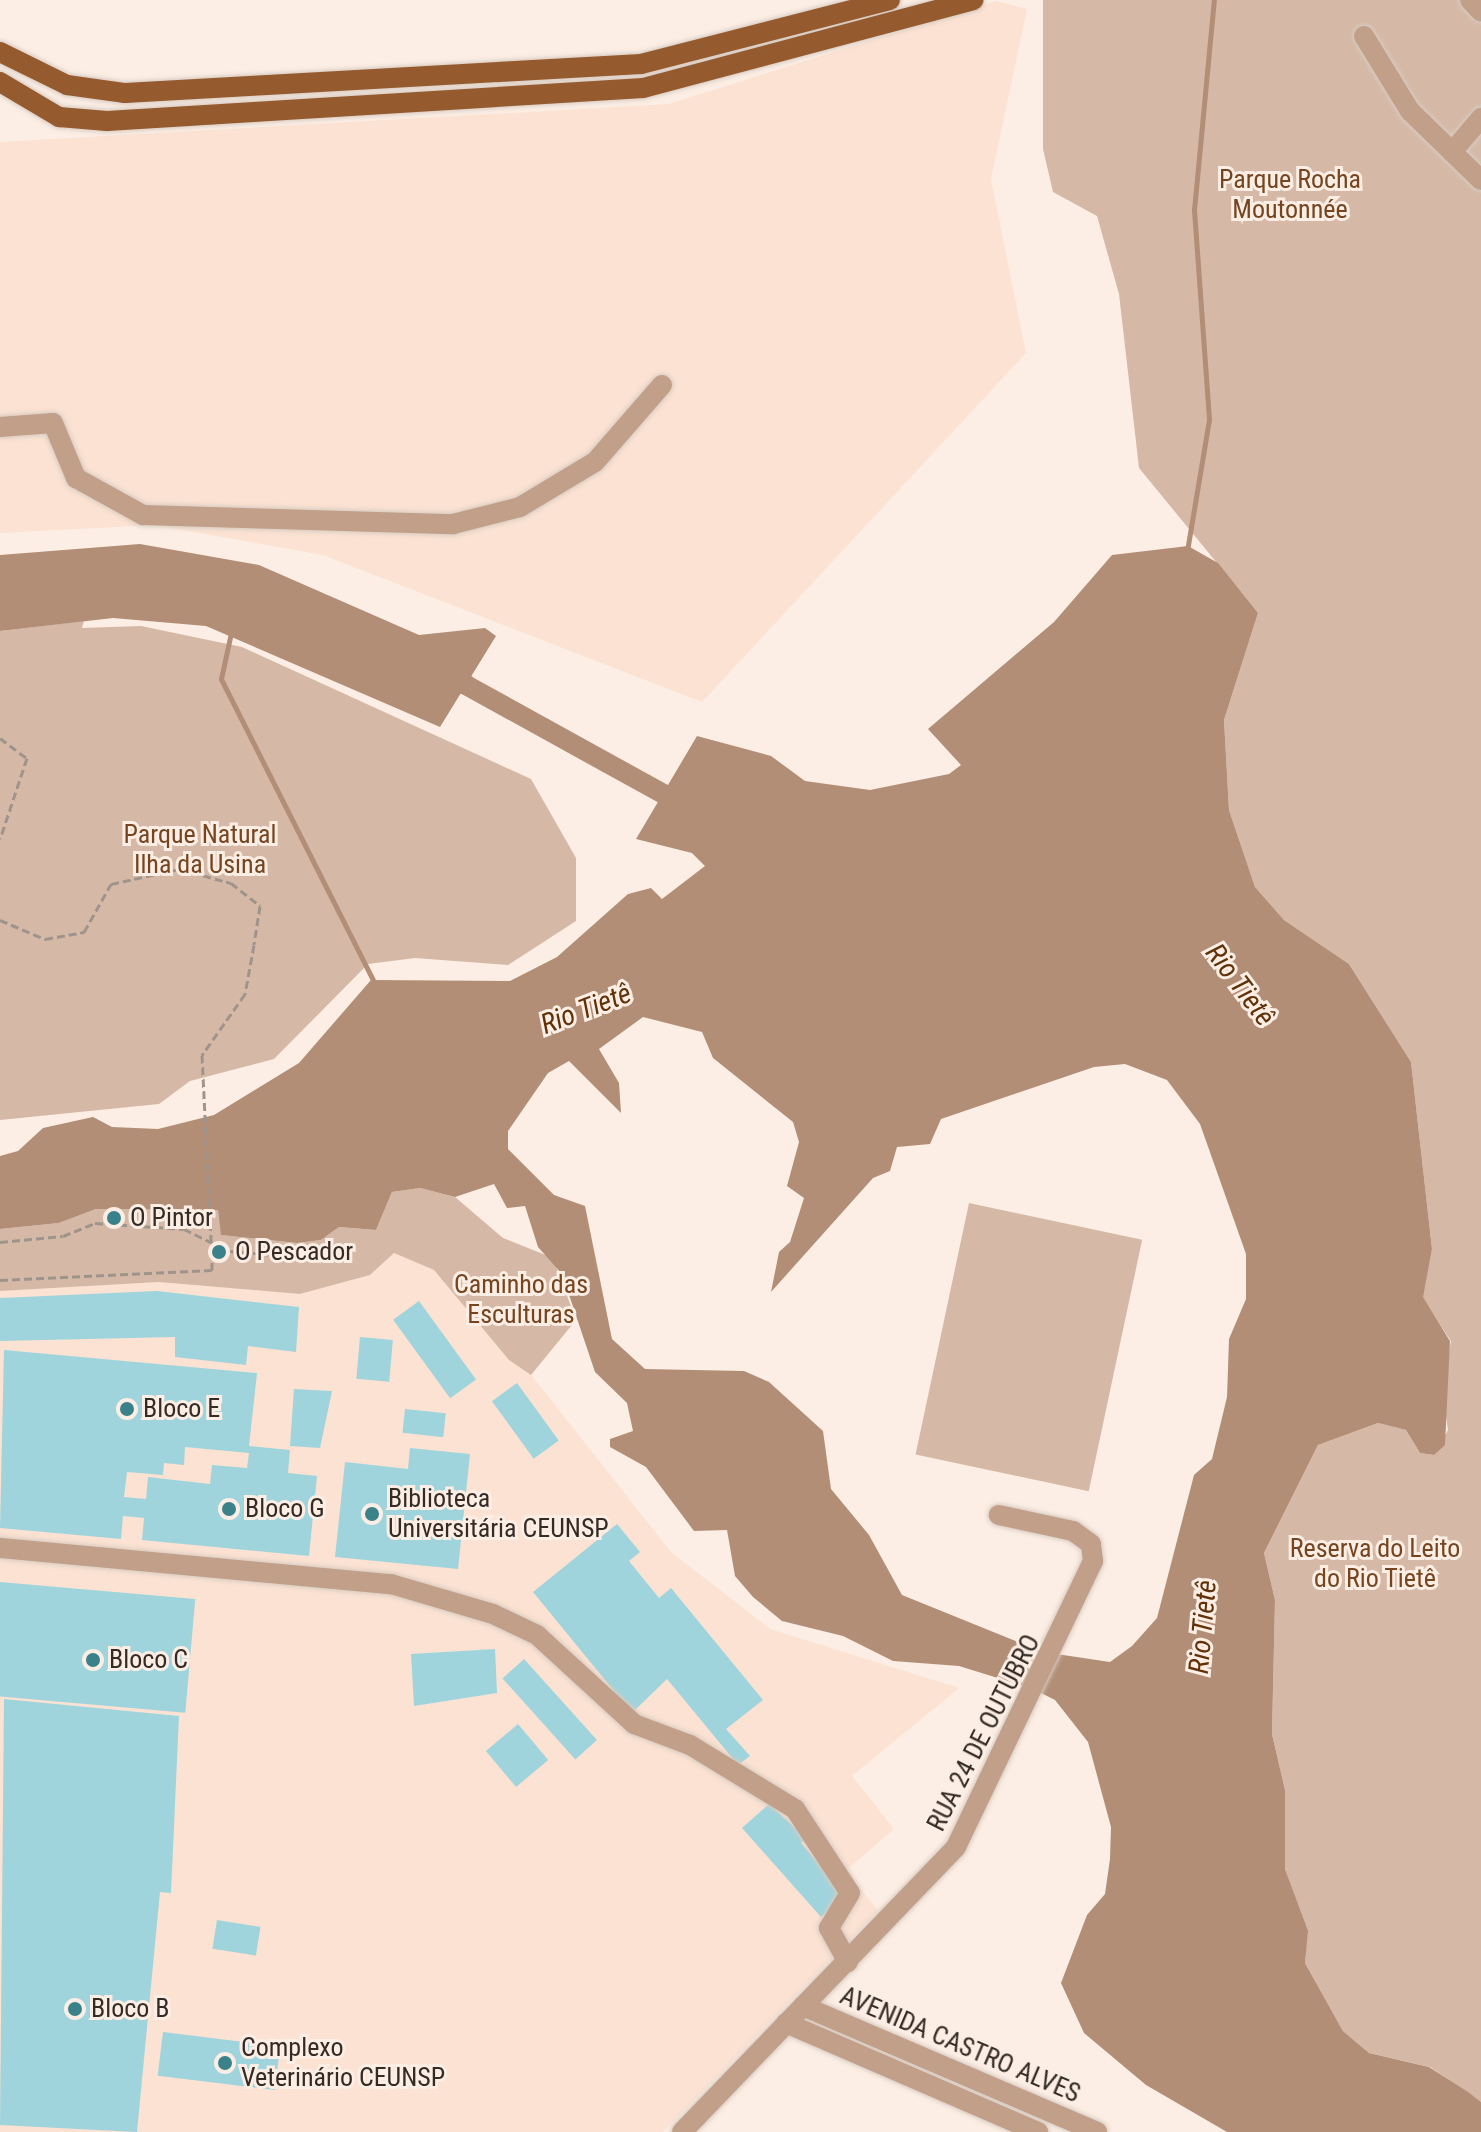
<!DOCTYPE html>
<html>
<head>
<meta charset="utf-8">
<style>
  body { margin:0 }
  #map { position:relative; width:1481px; height:2132px; overflow:hidden; background:#fceee4; font-family:"Roboto Condensed",sans-serif }
  div>[style] { position:absolute }
  .built>* { inset:0; background:#fbe2d2 }
  .green>* { inset:0; background:#d5b9a6; transform-origin:0 0 }
  .water>* { inset:0; background:#b28e76 }
  .stream>* { height:5px; margin:-2.5px; padding:0 2.5px; transform-origin:2.5px; border-radius:2.5px; background:#b28e76 }
  .canal>* { height:20px; margin:-10px; padding:0 10px; transform-origin:10px; border-radius:10px; background:#b28e76 }
  .building>* { inset:0; background:#a0d4dc; transform-origin:0 0 }
  .path>* { height:3px; margin-top:-1.5px; transform-origin:0; background:repeating-linear-gradient(90deg,#9f948b 0 8px,transparent 0 12px) }
  .roads { filter:drop-shadow(0 0 2px #d8cbc2) drop-shadow(0 0 2px #d8cbc2) }
  .minor>* { height:20px; margin:-10px; padding:0 10px; transform-origin:10px; border-radius:10px; background:#c19f88 }
  .major>* { height:20px; margin:-10px; padding:0 10px; transform-origin:10px; border-radius:10px; background:#955a2d }
  .path-bridge>* { height:3px; margin-top:-1.5px; transform-origin:0; background:repeating-linear-gradient(90deg,#9f948b 0 8px,transparent 0 12px) }
  .dots>* { width:22px; height:22px; translate:-50% -50%; box-sizing:border-box; border:4px solid #fceee4; border-radius:50% }
  span { translate:-50% -50%; white-space:nowrap; text-align:center; line-height:1.15; -webkit-text-stroke:6px #fceee4; paint-order:stroke }
  .park-label { font-size:26px; color:#76451f }
  .poi-label { font-size:26px; color:#342b25 }
  .left { translate:0 -50%; text-align:left }
  .street-label { font-size:26px; color:#342b25 }
  .water-label { font-size:28px; color:#603106; font-style:italic }
</style>
</head>
<body>
<div id="map">
  <div class="built">
    <div style="clip-path:polygon(996px 1px,1027px 9px,991px 179px,1026px 353px,702px 702px,323px 555px,155px 525px,0 533px,0 142px,669px 104px)"></div>
    <div style="clip-path:polygon(394px 1253px,434px 1270px,509px 1359px,524px 1366px,671px 1552px,770px 1629px,959px 1688px,852px 1776px,894px 1829px,845px 1871px,878px 1910px,663px 2132px,0 2132px,0 1291px,159px 1282px,300px 1294px,370px 1275px)"></div>
  </div>
  <div class="green">
    <div style="clip-path:polygon(1043px 0,1481px 0,1481px 2102px,1430px 2067px,1369px 2053px,1343px 2031px,1305px 1963px,1307px 1931px,1285px 1869px,1285px 1790px,1272px 1734px,1275px 1600px,1264px 1553px,1318px 1445px,1378px 1423px,1406px 1430px,1420px 1453px,1434px 1455px,1448px 1430px,1442px 1389px,1451px 1341px,1422px 1297px,1432px 1249px,1411px 1062px,1349px 964px,1284px 920px,1255px 887px,1229px 810px,1224px 720px,1258px 613px,1139px 468px,1119px 294px,1097px 216px,1053px 192px,1043px 149px)"></div>
    <div style="clip-path:polygon(84px 621px,82px 628px,141px 626px,242px 647px,531px 779px,576px 858px,576px 921px,508px 965px,415px 958px,368px 964px,274px 1059px,190px 1081px,159px 1104px,0 1120px,0 631px)"></div>
    <div style="clip-path:polygon(420px 1188px,455px 1197px,503px 1238px,553px 1258px,576px 1320px,531px 1375px,509px 1360px,434px 1270px,394px 1253px,370px 1275px,300px 1294px,159px 1282px,0 1291px,0 1229px,59px 1223px,96px 1209px,218px 1210px,222px 1235px,297px 1243px,321px 1240px,339px 1227px,376px 1230px,392px 1192px)"></div>
    <div style="left:969px;top:1203px;width:177px;height:257px;rotate:12deg"></div>
  </div>
  <div class="water">
    <div style="clip-path:polygon(140px 544px,259px 565px,419px 635px,485px 628px,496px 636px,440px 727px,206px 626px,113px 618px,0 631px,0 555px)"></div>
    <div style="clip-path:polygon(evenodd,1188px 546px,1218px 563px,1258px 613px,1224px 720px,1229px 810px,1255px 887px,1284px 920px,1349px 964px,1411px 1062px,1432px 1249px,1423px 1297px,1450px 1341px,1445px 1445px,1434px 1455px,1420px 1453px,1406px 1430px,1378px 1423px,1318px 1445px,1264px 1553px,1275px 1600px,1272px 1734px,1285px 1790px,1285px 1869px,1308px 1931px,1305px 1963px,1343px 2031px,1369px 2053px,1429px 2067px,1468px 2092px,1481px 2102px,1481px 2132px,1227px 2132px,1146px 2085px,1084px 2033px,1061px 1983px,1087px 1915px,1105px 1894px,1110px 1859px,1111px 1827px,1088px 1742px,1055px 1700px,1033px 1689px,959px 1666px,893px 1661px,843px 1636px,782px 1621px,753px 1597px,735px 1576px,727px 1530px,694px 1531px,646px 1467px,610px 1447px,610px 1439px,633px 1431px,627px 1403px,595px 1372px,562px 1274px,538px 1247px,525px 1206px,507px 1208px,494px 1184px,455px 1197px,420px 1188px,392px 1192px,376px 1230px,339px 1227px,321px 1240px,297px 1243px,221px 1235px,218px 1210px,96px 1209px,59px 1223px,0 1229px,0 1156px,18px 1151px,43px 1128px,93px 1117px,112px 1127px,158px 1129px,214px 1115px,299px 1063px,371px 980px,510px 981px,557px 957px,628px 894px,651px 888px,662px 899px,705px 866px,692px 853px,636px 839px,697px 736px,771px 756px,805px 781px,870px 790px,949px 774px,961px 765px,928px 729px,1054px 622px,1112px 555px,1188px 546px,643px 1017px,702px 1032px,713px 1058px,793px 1122px,799px 1142px,787px 1186px,804px 1198px,790px 1242px,779px 1252px,771px 1292px,873px 1178px,890px 1171px,897px 1147px,930px 1144px,941px 1119px,1094px 1067px,1125px 1064px,1167px 1080px,1200px 1124px,1246px 1254px,1246px 1299px,1229px 1339px,1227px 1397px,1212px 1459px,1194px 1475px,1157px 1618px,1132px 1646px,1110px 1662px,1043px 1652px,902px 1595px,869px 1535px,831px 1489px,823px 1431px,769px 1382px,744px 1371px,645px 1369px,612px 1339px,585px 1206px,554px 1195px,508px 1149px,508px 1131px,548px 1073px,569px 1061px,621px 1113px,619px 1083px,599px 1049px,643px 1017px)"></div>
  </div>
  <div class="stream">
    <div style="left:1187px;top:551px;width:134px;rotate:-80.5deg"></div>
    <div style="left:1209px;top:419px;width:210px;rotate:-94.1deg"></div>
    <div style="left:1194px;top:210px;width:211px;rotate:-84.6deg"></div>
    <div style="left:232px;top:628px;width:52px;rotate:102.2deg"></div>
    <div style="left:221px;top:679px;width:342px;rotate:63.2deg"></div>
  </div>
  <div class="canal">
    <div style="left:441px;top:679px;width:26px;rotate:13deg"></div>
    <div style="left:466px;top:685px;width:250px;rotate:28.9deg"></div>
  </div>
  <div class="building">
    <div style="clip-path:polygon(157px 1291px,299px 1307px,296px 1352px,248px 1346px,246px 1365px,175px 1357px,175px 1337px,0 1341px,0 1298px)"></div>
    <div style="left:419px;top:1301px;width:97px;height:32px;rotate:54deg"></div>
    <div style="left:360px;top:1337px;width:33px;height:42px;rotate:5deg"></div>
    <div style="clip-path:polygon(evenodd,4px 1350px,257px 1373px,249px 1446px,290px 1450px,288px 1473px,317px 1476px,309px 1556px,142px 1540px,144px 1518px,123px 1516px,121px 1539px,0 1528px,4px 1350px,185px 1447px,249px 1453px,247px 1468px,212px 1465px,210px 1484px,148px 1477px,146px 1499px,124px 1497px,127px 1472px,163px 1475px,164px 1463px,184px 1465px,185px 1447px)"></div>
    <div style="left:517px;top:1383px;width:71px;height:31px;rotate:54deg"></div>
    <div style="clip-path:polygon(294px 1389px,332px 1391px,320px 1448px,290px 1446px)"></div>
    <div style="left:405px;top:1409px;width:41px;height:24px;rotate:6deg"></div>
    <div style="clip-path:polygon(410px 1448px,470px 1454px,458px 1569px,335px 1557px,345px 1462px,408px 1469px)"></div>
    <div style="clip-path:polygon(617px 1524px,640px 1552px,629px 1561px,659px 1598px,671px 1588px,763px 1700px,726px 1729px,750px 1756px,738px 1765px,667px 1679px,632px 1713px,533px 1592px)"></div>
    <div style="left:0;top:1582px;width:196px;height:114px;rotate:5deg"></div>
    <div style="clip-path:polygon(495px 1649px,497px 1693px,414px 1706px,411px 1654px)"></div>
    <div style="left:524px;top:1659px;width:109px;height:29px;rotate:48deg"></div>
    <div style="clip-path:polygon(4px 1699px,179px 1716px,171px 1893px,160px 1892px,137px 2132px,0 2125px)"></div>
    <div style="left:518px;top:1724px;width:47px;height:42px;rotate:50deg"></div>
    <div style="clip-path:polygon(769px 1804px,806px 1838px,801px 1843px,846px 1895px,821px 1917px,742px 1828px)"></div>
    <div style="left:217px;top:1920px;width:44px;height:29px;rotate:9deg"></div>
    <div style="left:163px;top:2032px;width:118px;height:44px;rotate:7deg"></div>
  </div>
  <div class="path">
    <div style="left:0;top:738px;width:34px;rotate:37deg"></div>
    <div style="left:27px;top:758px;width:85px;rotate:108.4deg"></div>
    <div style="left:0;top:920px;width:49px;rotate:22.9deg"></div>
    <div style="left:45px;top:939px;width:40px;rotate:-10deg"></div>
    <div style="left:84px;top:932px;width:55px;rotate:-60.6deg"></div>
    <div style="left:111px;top:884px;width:71px;rotate:-12.3deg"></div>
    <div style="left:180px;top:869px;width:53px;rotate:15.4deg"></div>
    <div style="left:231px;top:883px;width:37px;rotate:38deg"></div>
    <div style="left:260px;top:906px;width:39px;rotate:99deg"></div>
    <div style="left:254px;top:945px;width:50px;rotate:100.4deg"></div>
    <div style="left:245px;top:994px;width:75px;rotate:125.2deg"></div>
    <div style="left:0;top:1242px;width:63px;rotate:-5.4deg"></div>
    <div style="left:63px;top:1236px;width:35px;rotate:-22deg"></div>
    <div style="left:95px;top:1223px;width:89px;rotate:3.9deg"></div>
    <div style="left:184px;top:1229px;width:50px;rotate:26.1deg"></div>
    <div style="left:229px;top:1251px;width:47px;rotate:4.9deg"></div>
    <div style="left:0;top:1280px;width:212px;rotate:-2.7deg"></div>
    <div style="left:212px;top:1270px;width:14px;rotate:-90deg"></div>
  </div>
  <div class="roads">
    <div class="minor">
      <div style="left:1470px;top:0;width:16px;rotate:47deg"></div>
      <div style="left:1364px;top:36px;width:88px;rotate:58.5deg"></div>
      <div style="left:1410px;top:111px;width:99px;rotate:44.2deg"></div>
      <div style="left:1452px;top:152px;width:45px;rotate:-49.5deg"></div>
      <div style="left:0;top:427px;width:53px;rotate:-4.3deg"></div>
      <div style="left:53px;top:423px;width:60px;rotate:67.3deg"></div>
      <div style="left:76px;top:478px;width:77px;rotate:28.9deg"></div>
      <div style="left:143px;top:515px;width:310px;rotate:1.7deg"></div>
      <div style="left:453px;top:524px;width:69px;rotate:-14.2deg"></div>
      <div style="left:520px;top:507px;width:87px;rotate:-31deg"></div>
      <div style="left:595px;top:462px;width:102px;rotate:-49deg"></div>
      <div style="left:0;top:1548px;width:393px;rotate:5.3deg"></div>
      <div style="left:391px;top:1584px;width:106px;rotate:16.4deg"></div>
      <div style="left:493px;top:1614px;width:49px;rotate:25.5deg"></div>
      <div style="left:537px;top:1635px;width:132px;rotate:42.5deg"></div>
      <div style="left:634px;top:1724px;width:60px;rotate:20.6deg"></div>
      <div style="left:690px;top:1745px;width:123px;rotate:31.4deg"></div>
      <div style="left:795px;top:1809px;width:100px;rotate:56.8deg"></div>
      <div style="left:850px;top:1893px;width:41px;rotate:121deg"></div>
      <div style="left:829px;top:1928px;width:39px;rotate:61deg"></div>
      <div style="left:803px;top:2006px;width:320px;rotate:23.2deg"></div>
      <div style="left:786px;top:2023px;width:275px;rotate:23.4deg"></div>
      <div style="left:682px;top:2132px;width:395px;rotate:-46.1deg"></div>
      <div style="left:956px;top:1847px;width:317px;rotate:-64.4deg"></div>
      <div style="left:1093px;top:1561px;width:17px;rotate:-97deg"></div>
      <div style="left:1091px;top:1544px;width:22px;rotate:-144deg"></div>
      <div style="left:1073px;top:1531px;width:76px;rotate:-167.8deg"></div>
    </div>
    <div class="major">
      <div style="left:0;top:52px;width:75px;rotate:26.2deg"></div>
      <div style="left:67px;top:85px;width:59px;rotate:7.9deg"></div>
      <div style="left:125px;top:93px;width:517px;rotate:-3.22deg"></div>
      <div style="left:641px;top:64px;width:257px;rotate:-14.4deg"></div>
      <div style="left:0;top:82px;width:69px;rotate:30.7deg"></div>
      <div style="left:59px;top:117px;width:48px;rotate:4.8deg"></div>
      <div style="left:107px;top:121px;width:537px;rotate:-3.52deg"></div>
      <div style="left:643px;top:88px;width:342px;rotate:-14.9deg"></div>
    </div>
  </div>
  <div class="path-bridge">
    <div style="left:202px;top:1055px;width:201px;rotate:87.2deg"></div>
  </div>
  <div class="dots">
    <div style="left:114px;top:1218px;background:#3a818a"></div>
    <div style="left:219px;top:1252px;background:#3a818a"></div>
    <div style="left:127px;top:1409px;background:#3a818a"></div>
    <div style="left:229px;top:1509px;background:#3a818a"></div>
    <div style="left:372px;top:1514px;background:#3a818a"></div>
    <div style="left:93px;top:1660px;background:#3a818a"></div>
    <div style="left:75px;top:2009px;background:#3a818a"></div>
    <div style="left:225px;top:2063px;background:#3a818a"></div>
  </div>
  <div class="park-label">
    <span style="left:1290px;top:195px">Parque Rocha<br>Moutonnée</span>
    <span style="left:200px;top:850px">Parque Natural<br>Ilha da Usina</span>
    <span style="left:521px;top:1300px">Caminho das<br>Esculturas</span>
    <span style="left:1375px;top:1564px">Reserva do Leito<br>do Rio Tietê</span>
  </div>
  <div class="poi-label">
    <span class="left" style="left:130px;top:1218px">O Pintor</span>
    <span class="left" style="left:235px;top:1252px">O Pescador</span>
    <span class="left" style="left:143px;top:1409px">Bloco E</span>
    <span class="left" style="left:388px;top:1514px">Biblioteca<br>Universitária CEUNSP</span>
    <span class="left" style="left:245px;top:1509px">Bloco G</span>
    <span class="left" style="left:109px;top:1660px">Bloco C</span>
    <span class="left" style="left:91px;top:2009px">Bloco B</span>
    <span class="left" style="left:241px;top:2063px">Complexo<br>Veterinário CEUNSP</span>
  </div>
  <div class="street-label">
    <span style="left:984px;top:1733px;rotate:-63deg">RUA 24 DE OUTUBRO</span>
    <span style="left:960px;top:2045px;rotate:23deg">AVENIDA CASTRO ALVES</span>
  </div>
  <div class="water-label">
    <span style="left:1240px;top:985px;rotate:53deg">Rio Tietê</span>
    <span style="left:586px;top:1009px;rotate:-21deg">Rio Tietê</span>
    <span style="left:1203px;top:1627px;rotate:-85deg">Rio Tietê</span>
  </div>
</div>
</body>
</html>
